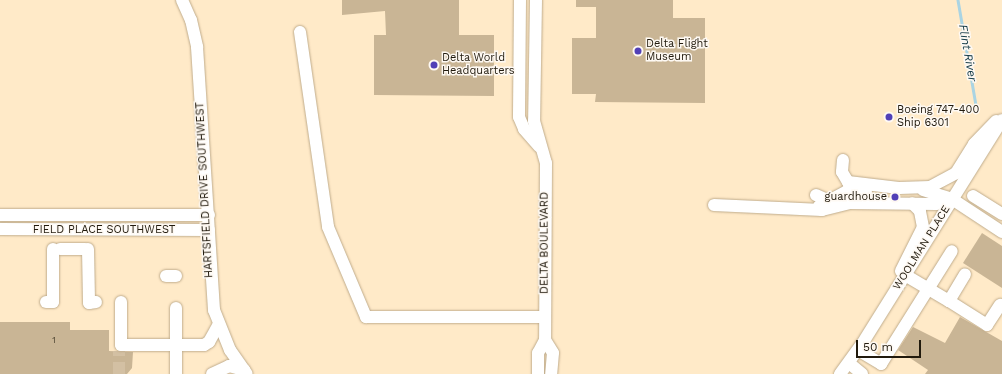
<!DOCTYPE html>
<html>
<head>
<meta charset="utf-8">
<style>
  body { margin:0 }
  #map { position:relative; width:1002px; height:374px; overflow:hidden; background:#ffeac8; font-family:"Work Sans",sans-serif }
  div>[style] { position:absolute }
  .stream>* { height:2.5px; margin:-1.25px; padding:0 1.25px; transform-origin:1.25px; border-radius:1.25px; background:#aad4e3 }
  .building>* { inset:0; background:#c9b595 }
  .minor-tunnel>* { height:12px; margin-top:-6px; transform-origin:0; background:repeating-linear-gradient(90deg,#d3c0a3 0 12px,transparent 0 18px) }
  .roads { filter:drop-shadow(0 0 1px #c0ac8c) drop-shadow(0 0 1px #c0ac8c) }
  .minor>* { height:12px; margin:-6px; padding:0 6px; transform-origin:6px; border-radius:6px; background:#fff }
  .dots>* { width:11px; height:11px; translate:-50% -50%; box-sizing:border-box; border:2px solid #fef9f3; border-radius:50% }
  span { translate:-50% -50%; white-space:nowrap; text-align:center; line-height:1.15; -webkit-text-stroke:3px #fef9f3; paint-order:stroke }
  .number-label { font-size:9px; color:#4b412f }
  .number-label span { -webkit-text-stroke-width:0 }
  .poi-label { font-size:11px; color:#211a0d }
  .left { translate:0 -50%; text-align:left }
  .right { translate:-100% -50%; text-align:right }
  .street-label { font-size:11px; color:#211a0d }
  .water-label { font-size:12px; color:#143a46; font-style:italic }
  .scale { position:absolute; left:856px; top:340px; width:65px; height:18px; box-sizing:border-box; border:2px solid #211a0d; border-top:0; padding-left:5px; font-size:12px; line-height:14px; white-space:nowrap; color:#211a0d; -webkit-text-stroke:3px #fef9f3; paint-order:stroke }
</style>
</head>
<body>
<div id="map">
  <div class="stream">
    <div style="left:958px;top:0;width:107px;rotate:80.3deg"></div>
  </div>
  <div class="building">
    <div style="clip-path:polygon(342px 0,459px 0,459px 35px,494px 35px,494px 96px,374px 95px,374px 35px,386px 35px,385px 11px,342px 15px)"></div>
    <div style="clip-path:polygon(576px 0,673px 0,673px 18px,705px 18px,705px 103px,595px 102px,596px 94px,572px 94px,572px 38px,596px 38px,596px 7px,576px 7px)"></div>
    <div style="clip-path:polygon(982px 233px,1002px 246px,1002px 288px,963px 263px)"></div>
    <div style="clip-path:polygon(960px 317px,1002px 341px,1002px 374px,925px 374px,928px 370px,898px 350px,913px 327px,945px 343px)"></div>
    <div style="clip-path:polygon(0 322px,70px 322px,70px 330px,109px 330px,109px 351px,133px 352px,132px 368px,127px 374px,0 374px)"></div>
  </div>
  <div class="minor-tunnel">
    <div style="left:119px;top:374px;width:23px;rotate:-90deg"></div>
  </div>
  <div class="roads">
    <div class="minor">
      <div style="left:182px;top:0;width:22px;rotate:66deg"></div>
      <div style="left:191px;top:20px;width:28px;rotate:77deg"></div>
      <div style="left:197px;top:47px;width:264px;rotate:86.3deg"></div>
      <div style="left:214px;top:310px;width:43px;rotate:68.2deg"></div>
      <div style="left:230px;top:350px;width:29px;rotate:55deg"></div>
      <div style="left:520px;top:0;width:117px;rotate:90.5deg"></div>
      <div style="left:519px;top:117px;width:13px;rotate:67deg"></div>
      <div style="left:524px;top:129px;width:23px;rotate:49deg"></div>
      <div style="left:536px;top:0;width:121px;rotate:90.9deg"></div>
      <div style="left:534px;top:121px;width:44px;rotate:74.1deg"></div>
      <div style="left:546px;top:163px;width:177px;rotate:90.3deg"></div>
      <div style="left:545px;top:340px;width:15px;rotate:118deg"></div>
      <div style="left:538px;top:353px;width:21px;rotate:90deg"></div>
      <div style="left:300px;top:32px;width:197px;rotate:81.8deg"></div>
      <div style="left:328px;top:227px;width:98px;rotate:67.1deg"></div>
      <div style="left:366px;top:317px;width:179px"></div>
      <div style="left:843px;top:160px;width:12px;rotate:95deg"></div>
      <div style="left:842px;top:172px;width:12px;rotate:59deg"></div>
      <div style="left:848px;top:182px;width:51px;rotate:6.7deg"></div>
      <div style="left:899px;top:188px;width:31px;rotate:-2deg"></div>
      <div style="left:930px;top:187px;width:30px;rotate:-28deg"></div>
      <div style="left:956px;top:173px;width:34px;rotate:-58deg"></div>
      <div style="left:974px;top:144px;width:32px;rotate:-46deg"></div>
      <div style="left:923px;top:190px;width:30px;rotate:17deg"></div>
      <div style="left:952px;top:199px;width:60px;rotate:33.4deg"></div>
      <div style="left:816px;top:195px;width:22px;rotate:24deg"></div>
      <div style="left:973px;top:196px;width:34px;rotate:32deg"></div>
      <div style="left:714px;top:205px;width:108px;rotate:2.7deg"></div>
      <div style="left:822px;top:210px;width:29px;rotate:-14deg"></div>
      <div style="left:850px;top:203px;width:86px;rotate:0.7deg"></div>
      <div style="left:936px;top:204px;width:17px;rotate:-17deg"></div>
      <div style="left:819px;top:206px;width:32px;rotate:-28deg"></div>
      <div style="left:847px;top:191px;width:19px;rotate:3deg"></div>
      <div style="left:0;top:215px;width:209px"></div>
      <div style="left:0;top:229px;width:209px;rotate:0.3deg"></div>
      <div style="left:60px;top:249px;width:25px"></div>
      <div style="left:88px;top:249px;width:54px;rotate:88.9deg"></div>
      <div style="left:89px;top:303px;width:7px;rotate:-8deg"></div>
      <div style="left:901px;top:271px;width:49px;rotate:-63.4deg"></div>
      <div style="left:923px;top:227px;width:16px;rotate:-101deg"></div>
      <div style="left:920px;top:211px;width:11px;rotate:-135deg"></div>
      <div style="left:905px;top:275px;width:51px;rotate:30.6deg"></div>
      <div style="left:949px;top:301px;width:31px;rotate:-59deg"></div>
      <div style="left:166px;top:276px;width:10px"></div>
      <div style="left:949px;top:301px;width:45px;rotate:32.3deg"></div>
      <div style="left:987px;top:325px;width:24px;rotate:-57deg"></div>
      <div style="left:46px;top:302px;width:7px"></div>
      <div style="left:53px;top:302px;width:53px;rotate:-90deg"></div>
      <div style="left:121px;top:302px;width:43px;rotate:90deg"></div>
      <div style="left:121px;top:345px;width:83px"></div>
      <div style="left:204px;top:345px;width:6px;rotate:-31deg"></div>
      <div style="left:209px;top:342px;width:18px;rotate:-61deg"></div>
      <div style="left:545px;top:340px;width:15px;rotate:58deg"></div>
      <div style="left:553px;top:353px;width:21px;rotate:95deg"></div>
      <div style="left:858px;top:350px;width:27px;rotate:31deg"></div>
      <div style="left:881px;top:364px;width:133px;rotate:-57.9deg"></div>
      <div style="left:849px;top:363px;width:17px;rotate:40deg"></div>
      <div style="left:176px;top:374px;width:66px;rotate:-90deg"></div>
      <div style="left:212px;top:374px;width:19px;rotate:-25deg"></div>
      <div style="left:229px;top:366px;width:16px;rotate:15deg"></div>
      <div style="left:840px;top:374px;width:37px;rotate:-54deg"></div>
      <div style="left:862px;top:344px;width:264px;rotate:-58deg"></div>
    </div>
  </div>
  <div class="dots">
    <div style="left:638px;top:51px;background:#5140b7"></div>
    <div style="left:434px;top:65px;background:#5140b7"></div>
    <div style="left:889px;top:117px;background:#5140b7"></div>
    <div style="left:895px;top:197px;background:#5140b7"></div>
  </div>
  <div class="number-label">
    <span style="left:54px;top:340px">1</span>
  </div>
  <div class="poi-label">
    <span class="left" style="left:646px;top:51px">Delta Flight<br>Museum</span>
    <span class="left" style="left:442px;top:65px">Delta World<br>Headquarters</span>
    <span class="left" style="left:897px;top:117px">Boeing 747-400<br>Ship 6301</span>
    <span class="right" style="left:887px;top:197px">guardhouse</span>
  </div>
  <div class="street-label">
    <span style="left:205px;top:190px;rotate:-93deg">HARTSFIELD DRIVE SOUTHWEST</span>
    <span style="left:104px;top:230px">FIELD PLACE SOUTHWEST</span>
    <span style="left:545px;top:243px;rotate:-90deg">DELTA BOULEVARD</span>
    <span style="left:922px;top:248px;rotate:-58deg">WOOLMAN PLACE</span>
  </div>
  <div class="water-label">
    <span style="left:967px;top:53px;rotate:80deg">Flint River</span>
  </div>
  <div class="scale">50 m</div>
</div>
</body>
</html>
